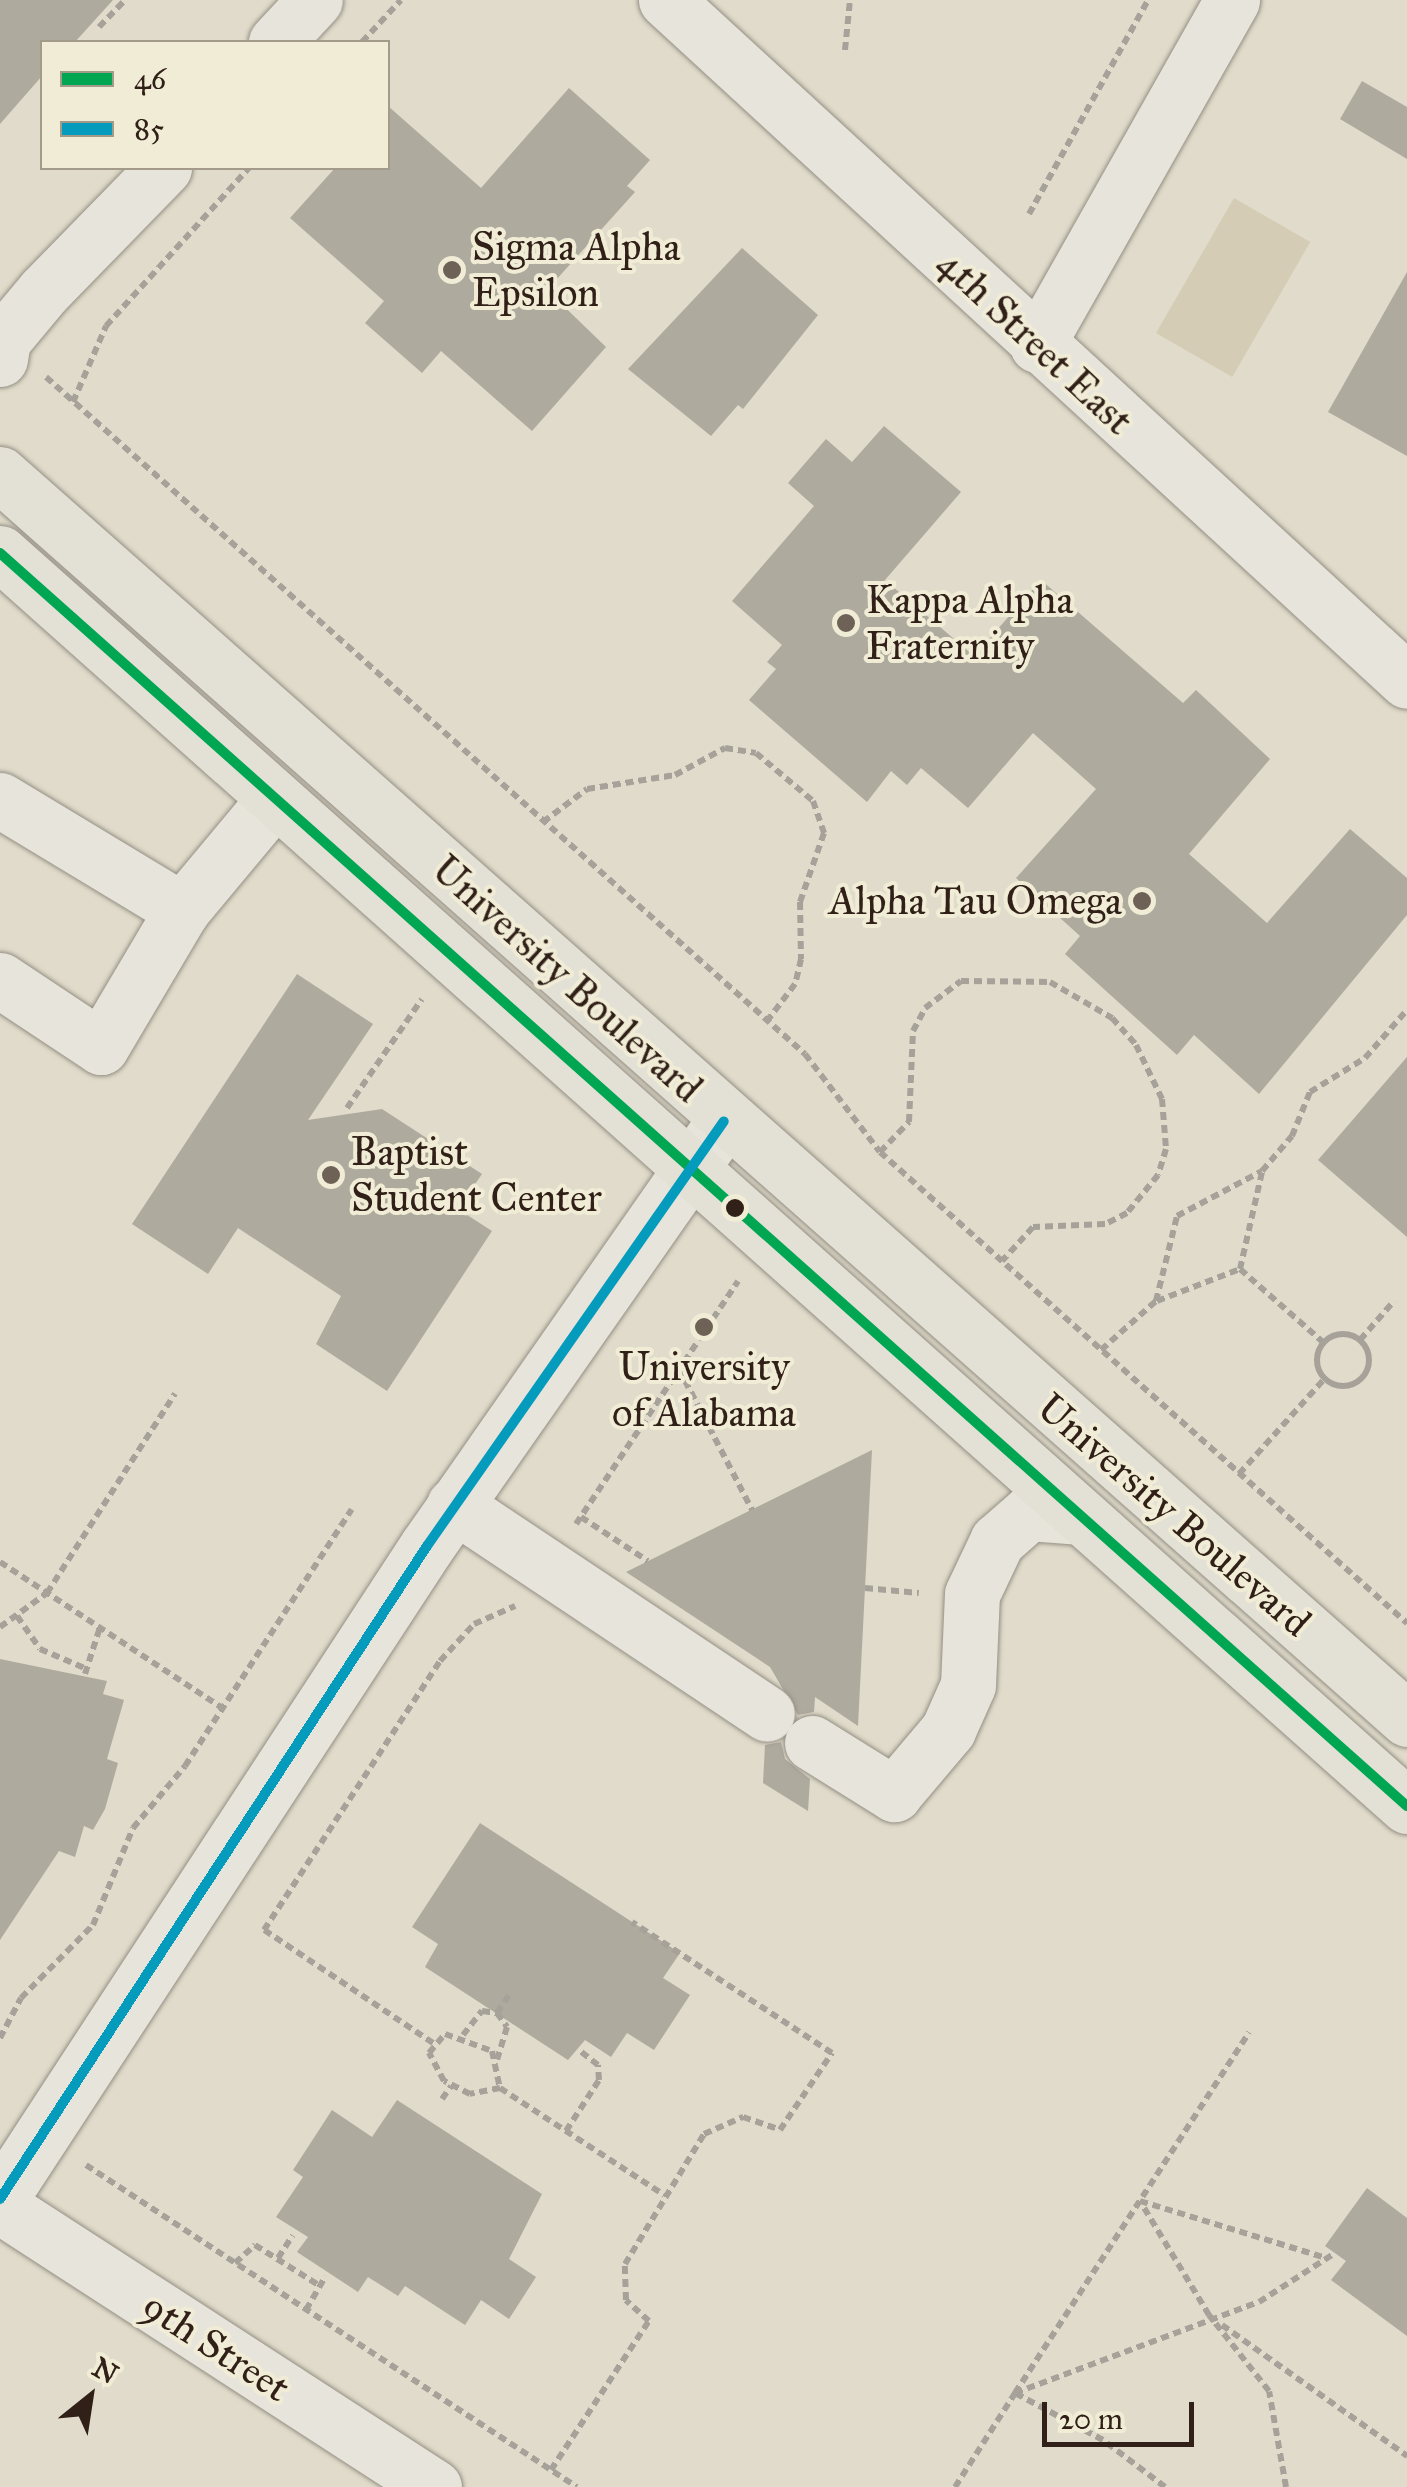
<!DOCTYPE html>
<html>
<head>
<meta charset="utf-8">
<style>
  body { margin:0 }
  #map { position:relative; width:1407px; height:2487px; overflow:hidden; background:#e0dbca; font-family:"IM FELL Great Primer",serif }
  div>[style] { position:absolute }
  .green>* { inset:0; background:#d4ccb5; transform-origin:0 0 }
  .building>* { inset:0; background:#aeaa9e }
  .path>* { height:6px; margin-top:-3px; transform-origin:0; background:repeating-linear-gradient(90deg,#a6a29a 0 8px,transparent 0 13px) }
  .path>.ring { margin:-3px; padding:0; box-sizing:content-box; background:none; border:6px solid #a6a29a; border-radius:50% }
  .roads { filter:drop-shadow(0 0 2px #948f84) drop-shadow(0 0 2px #948f84) }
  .minor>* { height:55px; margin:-27.5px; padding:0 27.5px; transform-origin:27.5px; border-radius:27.5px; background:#e7e4dc }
  .major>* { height:55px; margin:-27.5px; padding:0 27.5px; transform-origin:27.5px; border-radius:27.5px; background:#e3e0d6 }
  .bus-1>* { height:10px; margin:-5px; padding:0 5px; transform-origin:5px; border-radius:5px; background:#00a651 }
  .bus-2>* { height:10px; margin:-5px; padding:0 5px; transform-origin:5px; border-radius:5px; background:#059bbc }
  .dots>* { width:28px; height:28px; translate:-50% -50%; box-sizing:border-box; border:5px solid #f1ecd6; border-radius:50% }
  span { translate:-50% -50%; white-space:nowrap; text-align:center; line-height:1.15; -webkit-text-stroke:8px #f1ecd6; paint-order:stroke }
  .poi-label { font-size:40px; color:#302018 }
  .left { translate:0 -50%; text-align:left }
  .right { translate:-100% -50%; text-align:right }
  .street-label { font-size:40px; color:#302018 }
  .legend { position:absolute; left:40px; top:40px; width:350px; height:130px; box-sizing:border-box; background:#f1ecd6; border:2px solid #a49a8a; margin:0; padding:12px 18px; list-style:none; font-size:30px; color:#302018 }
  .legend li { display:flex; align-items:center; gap:20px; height:50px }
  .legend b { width:50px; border:2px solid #a49a8a }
  .north { position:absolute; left:40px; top:2347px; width:100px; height:100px; -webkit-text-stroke:8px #f1ecd6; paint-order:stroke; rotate:30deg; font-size:28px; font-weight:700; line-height:40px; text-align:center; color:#302018 }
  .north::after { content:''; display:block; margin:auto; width:35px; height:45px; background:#302018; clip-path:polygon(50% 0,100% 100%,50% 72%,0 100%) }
  .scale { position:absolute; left:1042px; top:2402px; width:152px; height:45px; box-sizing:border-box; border:5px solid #302018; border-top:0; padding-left:12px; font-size:30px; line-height:35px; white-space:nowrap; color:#302018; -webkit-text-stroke:8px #f1ecd6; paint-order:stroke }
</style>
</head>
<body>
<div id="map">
  <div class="green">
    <div style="left:1234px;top:198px;width:88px;height:156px;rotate:30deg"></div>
  </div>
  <div class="building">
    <div style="clip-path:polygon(0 0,113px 0,75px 42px,42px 42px,42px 76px,0 124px)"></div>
    <div style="clip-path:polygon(1362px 81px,1407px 107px,1407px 159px,1340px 119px)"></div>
    <div style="clip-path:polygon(569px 88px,650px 160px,627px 186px,635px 192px,547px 290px,606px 347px,532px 431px,441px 351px,422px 373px,365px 323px,384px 301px,290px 218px,335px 168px,388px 168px,388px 106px,481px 188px)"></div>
    <div style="clip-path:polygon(742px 248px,818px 315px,743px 409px,738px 405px,711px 436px,628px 369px)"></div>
    <div style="clip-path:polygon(1407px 272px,1407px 456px,1328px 412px)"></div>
    <div style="clip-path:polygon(884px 426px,961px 492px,885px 580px,974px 656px,1041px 580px,1183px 703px,1196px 690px,1270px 759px,1189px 854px,1267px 923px,1350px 829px,1407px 878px,1407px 915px,1259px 1094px,1194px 1035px,1177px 1055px,1065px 954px,1080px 936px,1016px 878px,1096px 789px,1033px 733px,968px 808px,921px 768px,907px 785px,891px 771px,867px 802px,749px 700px,776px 669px,767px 662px,782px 645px,732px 601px,814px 506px,788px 483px,826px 439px,852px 462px)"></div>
    <div style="clip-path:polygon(297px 974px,373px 1024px,308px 1120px,382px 1109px,482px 1174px,458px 1209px,492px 1231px,387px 1391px,316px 1344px,341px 1296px,238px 1228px,208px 1274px,132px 1224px)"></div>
    <div style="clip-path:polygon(1407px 1057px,1407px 1237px,1318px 1160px)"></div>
    <div style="clip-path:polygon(872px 1450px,858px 1726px,815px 1697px,814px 1712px,798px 1715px,770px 1667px,626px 1572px)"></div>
    <div style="clip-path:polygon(0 1659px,107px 1681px,103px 1694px,124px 1700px,107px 1759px,118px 1763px,105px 1809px,93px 1830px,84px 1826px,75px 1857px,59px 1851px,0 1940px)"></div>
    <div style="clip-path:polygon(781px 1742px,785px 1759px,810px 1779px,808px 1811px,763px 1783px,765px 1745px)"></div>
    <div style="clip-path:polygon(480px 1823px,680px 1953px,663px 1978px,690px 1995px,654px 2050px,627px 2033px,611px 2057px,585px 2040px,568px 2060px,425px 1967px,438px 1944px,412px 1927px)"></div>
    <div style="clip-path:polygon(397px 2100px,542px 2194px,509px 2259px,536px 2277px,509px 2319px,481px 2300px,465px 2325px,405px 2286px,398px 2296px,368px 2277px,358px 2292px,297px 2252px,308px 2237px,276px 2217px,303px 2177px,293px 2170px,332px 2110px,372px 2137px)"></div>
    <div style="clip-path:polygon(1367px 2188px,1407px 2218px,1407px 2336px,1331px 2280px,1346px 2261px,1325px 2246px)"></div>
  </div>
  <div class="path">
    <div style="left:99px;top:27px;width:37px;rotate:-46deg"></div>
    <div style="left:362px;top:42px;width:57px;rotate:-47.1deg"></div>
    <div style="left:845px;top:50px;width:50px;rotate:-84.3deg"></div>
    <div style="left:1029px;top:214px;width:245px;rotate:-60.9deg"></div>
    <div style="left:46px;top:377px;width:1017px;rotate:41.73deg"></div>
    <div style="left:805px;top:1054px;width:123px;rotate:52.6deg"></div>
    <div style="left:880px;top:1152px;width:707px;rotate:41.79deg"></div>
    <div style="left:73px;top:402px;width:83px;rotate:-66.5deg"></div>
    <div style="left:106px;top:326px;width:213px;rotate:-47.9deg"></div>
    <div style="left:543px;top:822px;width:55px;rotate:-36.9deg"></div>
    <div style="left:587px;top:789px;width:89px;rotate:-9deg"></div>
    <div style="left:675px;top:775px;width:57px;rotate:-28.4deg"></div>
    <div style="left:725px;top:748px;width:31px;rotate:9deg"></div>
    <div style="left:756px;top:753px;width:75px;rotate:40.1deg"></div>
    <div style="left:813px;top:801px;width:34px;rotate:71deg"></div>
    <div style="left:824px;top:833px;width:73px;rotate:109.2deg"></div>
    <div style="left:800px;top:902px;width:57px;rotate:89deg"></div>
    <div style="left:801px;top:959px;width:26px;rotate:103deg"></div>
    <div style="left:795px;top:984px;width:46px;rotate:127.1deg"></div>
    <div style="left:347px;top:1108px;width:132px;rotate:-55.5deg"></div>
    <div style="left:880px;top:1152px;width:42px;rotate:-46deg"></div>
    <div style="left:909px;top:1122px;width:91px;rotate:-87.5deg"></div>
    <div style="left:913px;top:1031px;width:26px;rotate:-62deg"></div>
    <div style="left:925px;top:1008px;width:45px;rotate:-36.9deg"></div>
    <div style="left:961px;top:981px;width:89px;rotate:0.6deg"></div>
    <div style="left:1050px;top:982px;width:72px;rotate:30.1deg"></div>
    <div style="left:1112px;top:1018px;width:36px;rotate:48deg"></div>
    <div style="left:1136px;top:1045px;width:60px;rotate:64.3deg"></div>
    <div style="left:1162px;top:1099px;width:50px;rotate:85.4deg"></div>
    <div style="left:1166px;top:1149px;width:27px;rotate:107deg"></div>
    <div style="left:1158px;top:1175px;width:49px;rotate:129.2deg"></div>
    <div style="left:1127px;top:1213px;width:25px;rotate:153deg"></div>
    <div style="left:1105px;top:1224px;width:72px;rotate:177.6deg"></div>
    <div style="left:1033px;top:1227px;width:46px;rotate:132.4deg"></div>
    <div style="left:1240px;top:1269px;width:112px;rotate:41.4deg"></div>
    <div style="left:1157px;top:1301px;width:89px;rotate:-21.1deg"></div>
    <div style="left:1240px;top:1269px;width:99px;rotate:-77.2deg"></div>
    <div class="ring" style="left:1317px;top:1334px;width:46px;height:46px"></div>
    <div style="left:1360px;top:1340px;width:52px;rotate:-48.9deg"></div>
    <div style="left:1101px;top:1350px;width:74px;rotate:-41.7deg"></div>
    <div style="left:1156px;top:1301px;width:88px;rotate:-76.1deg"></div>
    <div style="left:1177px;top:1216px;width:96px;rotate:-27.9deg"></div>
    <div style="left:1262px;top:1171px;width:46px;rotate:-49.4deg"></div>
    <div style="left:1292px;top:1136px;width:48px;rotate:-67.8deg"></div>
    <div style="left:1310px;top:1092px;width:65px;rotate:-31.7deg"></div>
    <div style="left:1365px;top:1058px;width:64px;rotate:-48.8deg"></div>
    <div style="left:679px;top:1369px;width:159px;rotate:62.6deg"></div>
    <div style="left:1239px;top:1474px;width:129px;rotate:-48.1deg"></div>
    <div style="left:581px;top:1517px;width:80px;rotate:33.3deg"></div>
    <div style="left:576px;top:1524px;width:292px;rotate:-56.3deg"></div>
    <div style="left:0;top:1562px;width:266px;rotate:33.3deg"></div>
    <div style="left:865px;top:1588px;width:54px;rotate:5.3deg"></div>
    <div style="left:17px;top:1616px;width:40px;rotate:55.1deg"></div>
    <div style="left:40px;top:1649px;width:51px;rotate:23.1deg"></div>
    <div style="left:0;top:1627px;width:58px;rotate:-35.9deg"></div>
    <div style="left:47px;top:1593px;width:237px;rotate:-57.3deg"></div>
    <div style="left:85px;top:1674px;width:49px;rotate:-72.3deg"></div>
    <div style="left:497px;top:2013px;width:25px;rotate:-56deg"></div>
    <div style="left:445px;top:2034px;width:50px;rotate:19.9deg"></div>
    <div style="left:492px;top:2051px;width:38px;rotate:78deg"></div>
    <div style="left:500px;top:2088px;width:31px;rotate:169deg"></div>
    <div style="left:470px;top:2094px;width:29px;rotate:-153deg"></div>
    <div style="left:444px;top:2081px;width:32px;rotate:-118deg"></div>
    <div style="left:429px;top:2053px;width:25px;rotate:-50deg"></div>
    <div style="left:463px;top:2035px;width:31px;rotate:-52deg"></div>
    <div style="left:482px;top:2011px;width:15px;rotate:8deg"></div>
    <div style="left:497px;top:2013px;width:17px;rotate:54deg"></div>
    <div style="left:507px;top:2027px;width:34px;rotate:107deg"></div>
    <div style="left:0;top:2038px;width:45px;rotate:-62.3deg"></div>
    <div style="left:21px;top:1998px;width:103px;rotate:-45.4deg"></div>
    <div style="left:93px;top:1925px;width:105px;rotate:-67.6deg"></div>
    <div style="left:133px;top:1828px;width:81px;rotate:-50deg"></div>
    <div style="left:185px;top:1766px;width:306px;rotate:-57deg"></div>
    <div style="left:433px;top:2043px;width:203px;rotate:-146.2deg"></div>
    <div style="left:264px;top:1930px;width:321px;rotate:-56.8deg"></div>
    <div style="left:440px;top:1661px;width:50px;rotate:-47.4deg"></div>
    <div style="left:474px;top:1624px;width:45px;rotate:-23.7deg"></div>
    <div style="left:500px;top:2088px;width:196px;rotate:33.1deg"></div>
    <div style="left:442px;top:2099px;width:16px;rotate:-55deg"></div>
    <div style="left:566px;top:2131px;width:61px;rotate:-57.1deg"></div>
    <div style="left:599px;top:2080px;width:15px;rotate:-94deg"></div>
    <div style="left:598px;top:2065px;width:24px;rotate:-142deg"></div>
    <div style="left:86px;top:2165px;width:587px;rotate:33.26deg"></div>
    <div style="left:278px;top:2258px;width:27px;rotate:-57deg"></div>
    <div style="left:235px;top:2263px;width:27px;rotate:-42deg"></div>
    <div style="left:255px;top:2245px;width:77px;rotate:32.2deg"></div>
    <div style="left:306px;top:2310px;width:39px;rotate:-60deg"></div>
    <div style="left:1222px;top:2325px;width:227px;rotate:35.3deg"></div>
    <div style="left:551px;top:2470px;width:178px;rotate:-56.7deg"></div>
    <div style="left:649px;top:2321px;width:31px;rotate:-138deg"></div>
    <div style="left:626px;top:2300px;width:36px;rotate:-92deg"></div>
    <div style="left:625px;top:2264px;width:152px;rotate:-58.7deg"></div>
    <div style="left:704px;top:2134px;width:43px;rotate:-23.6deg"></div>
    <div style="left:743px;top:2117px;width:39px;rotate:19deg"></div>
    <div style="left:780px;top:2130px;width:93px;rotate:-56deg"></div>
    <div style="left:832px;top:2053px;width:239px;rotate:-146.8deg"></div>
    <div style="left:955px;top:2487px;width:112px;rotate:-57.4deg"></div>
    <div style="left:1015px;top:2393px;width:260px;rotate:-20.5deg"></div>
    <div style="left:1259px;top:2302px;width:90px;rotate:-32.8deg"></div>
    <div style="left:1165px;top:2487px;width:78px;rotate:-142.8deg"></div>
    <div style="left:1103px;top:2440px;width:100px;rotate:-151.9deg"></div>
    <div style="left:1015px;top:2393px;width:430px;rotate:-57deg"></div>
    <div style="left:1286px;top:2487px;width:97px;rotate:-100deg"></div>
    <div style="left:1269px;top:2391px;width:97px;rotate:-128.3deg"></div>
    <div style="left:1209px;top:2315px;width:133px;rotate:-121.2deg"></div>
    <div style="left:1140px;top:2201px;width:195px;rotate:17deg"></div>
  </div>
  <div class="roads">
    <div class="minor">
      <div style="left:666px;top:0;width:1006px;rotate:42.58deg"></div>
      <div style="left:276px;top:42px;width:57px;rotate:-47.1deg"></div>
      <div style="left:1037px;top:345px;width:396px;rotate:-60.5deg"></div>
      <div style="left:0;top:359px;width:19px;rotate:-81deg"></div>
      <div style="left:3px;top:340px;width:64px;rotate:-50.1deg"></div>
      <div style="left:44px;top:291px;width:172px;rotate:-45.7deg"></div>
      <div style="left:0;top:800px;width:213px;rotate:31.1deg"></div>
      <div style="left:0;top:980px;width:121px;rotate:33.6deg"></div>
      <div style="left:101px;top:1047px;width:159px;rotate:-59.4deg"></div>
      <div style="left:182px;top:910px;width:141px;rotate:-50.2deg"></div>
      <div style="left:454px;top:1505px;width:376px;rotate:33.7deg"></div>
      <div style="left:812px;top:1743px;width:97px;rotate:31.9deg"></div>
      <div style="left:894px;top:1794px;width:84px;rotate:-49.8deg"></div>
      <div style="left:948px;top:1730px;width:49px;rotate:-66deg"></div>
      <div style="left:968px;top:1685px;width:91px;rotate:-87.5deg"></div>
      <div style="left:972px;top:1594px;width:59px;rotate:-64.7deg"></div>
      <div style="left:997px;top:1541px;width:43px;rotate:-41.2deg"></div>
      <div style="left:1029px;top:1513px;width:53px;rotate:4.3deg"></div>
      <div style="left:0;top:2199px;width:780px;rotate:-56.82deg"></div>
      <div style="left:427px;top:1546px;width:518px;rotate:-55.05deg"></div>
      <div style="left:0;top:2206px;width:517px;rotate:32.92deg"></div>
    </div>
    <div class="major">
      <div style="left:0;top:474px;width:1879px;rotate:41.5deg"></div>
      <div style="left:0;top:553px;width:1884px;rotate:41.69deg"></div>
    </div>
  </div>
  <div class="bus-1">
    <div style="left:0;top:553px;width:1884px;rotate:41.69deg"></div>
  </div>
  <div class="bus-2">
    <div style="left:0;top:2199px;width:780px;rotate:-56.82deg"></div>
    <div style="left:427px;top:1546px;width:518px;rotate:-55.05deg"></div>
  </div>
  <div class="dots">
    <div style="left:452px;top:270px;background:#6e6156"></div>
    <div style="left:846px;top:623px;background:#6e6156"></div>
    <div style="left:1142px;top:901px;background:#6e6156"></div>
    <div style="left:331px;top:1175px;background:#6e6156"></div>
    <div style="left:735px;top:1208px;background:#302018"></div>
    <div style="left:704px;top:1327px;background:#6e6156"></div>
  </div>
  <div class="poi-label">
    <span class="left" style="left:472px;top:270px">Sigma Alpha<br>Epsilon</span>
    <span class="left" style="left:866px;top:623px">Kappa Alpha<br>Fraternity</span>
    <span class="right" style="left:1122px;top:901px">Alpha Tau Omega</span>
    <span class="left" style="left:351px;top:1175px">Baptist<br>Student Center</span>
    <span style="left:704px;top:1390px">University<br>of Alabama</span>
  </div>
  <div class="street-label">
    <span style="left:1035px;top:342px;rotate:43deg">4th Street East</span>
    <span style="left:567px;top:979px;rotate:42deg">University Boulevard</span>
    <span style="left:1174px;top:1515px;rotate:41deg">University Boulevard</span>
    <span style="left:216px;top:2347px;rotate:33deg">9th Street</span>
  </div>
  <ul class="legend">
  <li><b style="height:12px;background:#00a651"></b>46</li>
  <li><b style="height:12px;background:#059bbc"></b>85</li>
  </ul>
  <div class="north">N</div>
  <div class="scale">20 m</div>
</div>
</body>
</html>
